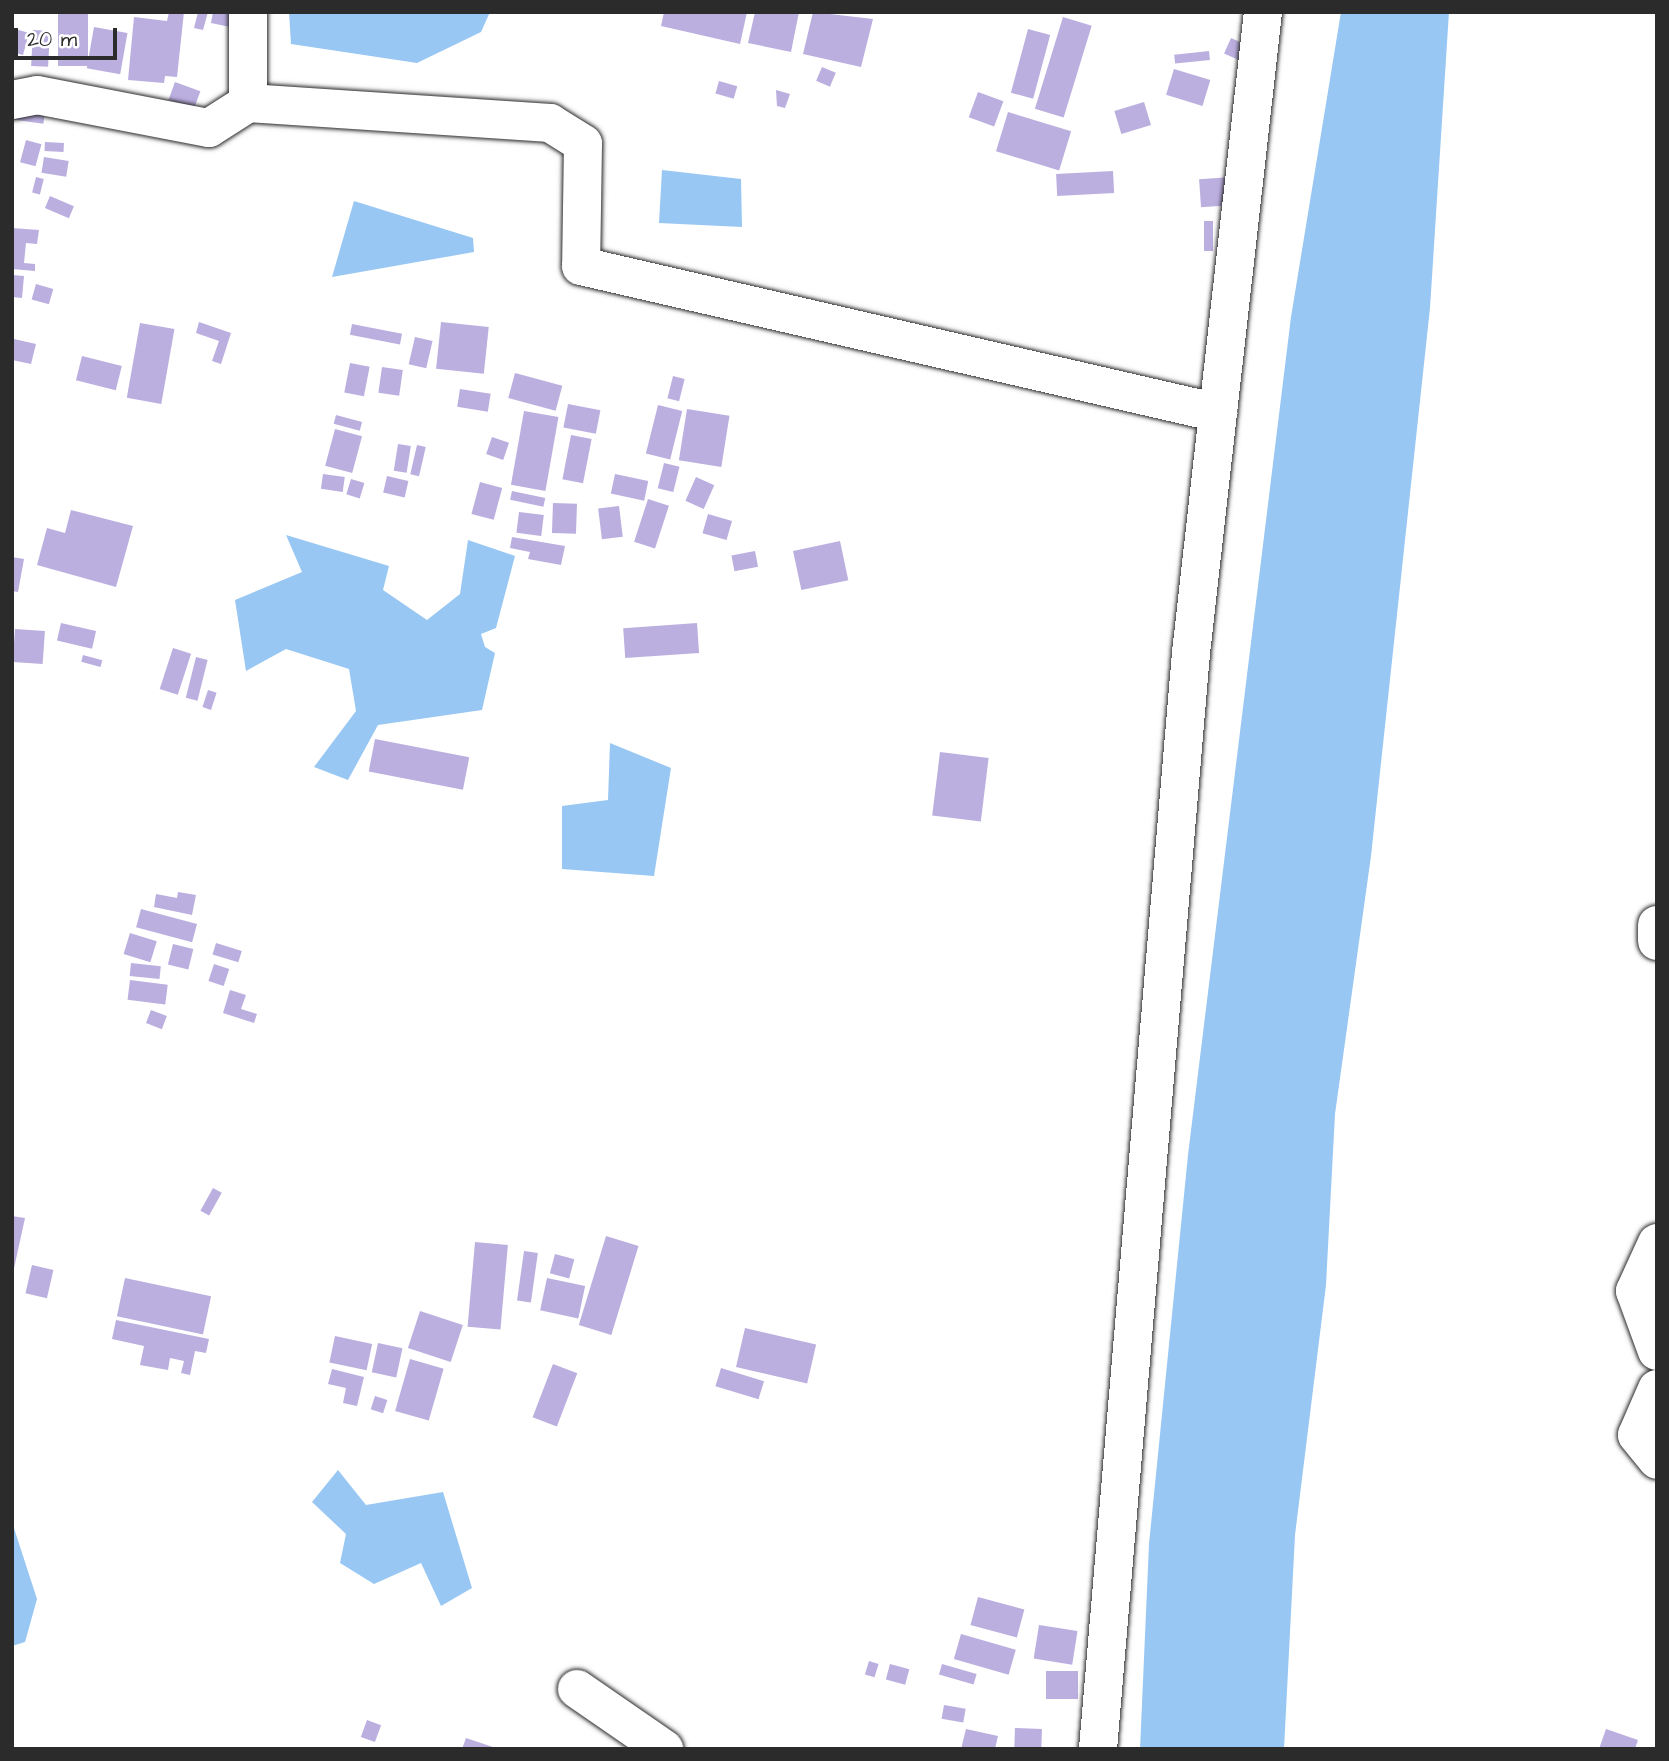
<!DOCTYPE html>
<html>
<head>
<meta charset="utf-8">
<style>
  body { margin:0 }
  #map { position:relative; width:1669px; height:1761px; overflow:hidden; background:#fff; font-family:"Architects Daughter",sans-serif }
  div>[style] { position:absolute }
  .water>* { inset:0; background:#98c7f3 }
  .building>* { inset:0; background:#bbafe0; transform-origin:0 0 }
  .roads { filter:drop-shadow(0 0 2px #2b2b2b) drop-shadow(0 0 2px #2b2b2b) }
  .minor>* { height:38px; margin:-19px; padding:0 19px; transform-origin:19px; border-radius:19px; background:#fff }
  span { translate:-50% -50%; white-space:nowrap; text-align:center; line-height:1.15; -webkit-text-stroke:5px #fff; paint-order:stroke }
  .frame { position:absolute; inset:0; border:14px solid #2b2b2b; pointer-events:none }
  .scale { position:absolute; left:14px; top:28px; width:103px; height:32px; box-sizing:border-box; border:4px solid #2b2b2b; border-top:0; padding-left:9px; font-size:21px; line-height:24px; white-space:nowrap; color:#2b2b2b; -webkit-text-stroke:5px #fff; paint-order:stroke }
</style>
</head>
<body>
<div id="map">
  <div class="water">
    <div style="clip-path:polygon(289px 12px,490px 12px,481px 32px,417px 63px,291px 44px)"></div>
    <div style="clip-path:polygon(1341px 12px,1449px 12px,1430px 308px,1371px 856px,1335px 1114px,1326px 1285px,1295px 1535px,1284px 1749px,1140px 1749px,1149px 1544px,1188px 1155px,1291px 317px)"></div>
    <div style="clip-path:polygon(662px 170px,741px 179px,742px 227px,659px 223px)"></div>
    <div style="clip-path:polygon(354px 201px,473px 238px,474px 252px,332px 277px)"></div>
    <div style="clip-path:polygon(286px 535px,389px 566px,383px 590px,427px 620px,460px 594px,468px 540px,515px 556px,496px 628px,481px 634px,485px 647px,495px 653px,482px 710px,378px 725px,348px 780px,314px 767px,356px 711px,349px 669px,286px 649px,246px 671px,235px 600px,302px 572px)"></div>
    <div style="clip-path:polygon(610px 743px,671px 768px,654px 876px,562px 869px,562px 806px,608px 800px)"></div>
    <div style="clip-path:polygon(338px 1470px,366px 1505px,443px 1492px,472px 1588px,441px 1606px,421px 1563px,374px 1584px,340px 1563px,346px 1534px,312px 1502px)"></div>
    <div style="clip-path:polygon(12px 1522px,37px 1599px,25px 1642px,12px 1646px)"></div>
  </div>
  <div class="building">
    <div style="left:58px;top:12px;width:30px;height:54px"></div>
    <div style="clip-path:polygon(169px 12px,184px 12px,177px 77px,165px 76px,164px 83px,128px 80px,134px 17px,167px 21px)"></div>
    <div style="clip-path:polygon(198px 12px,208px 12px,203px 30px,194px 28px)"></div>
    <div style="clip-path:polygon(213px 12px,238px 12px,235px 28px,211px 23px)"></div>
    <div style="clip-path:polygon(664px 12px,747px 12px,740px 44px,661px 26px)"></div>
    <div style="clip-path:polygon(755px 12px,799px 12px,791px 52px,748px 43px)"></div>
    <div style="clip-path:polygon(813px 12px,873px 19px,861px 67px,803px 54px)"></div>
    <div style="left:1063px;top:17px;width:30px;height:96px;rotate:17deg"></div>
    <div style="left:94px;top:27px;width:34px;height:42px;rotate:10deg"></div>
    <div style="clip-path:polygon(12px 28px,29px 33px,23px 55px,12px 52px)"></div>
    <div style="left:1028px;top:29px;width:23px;height:66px;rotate:15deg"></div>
    <div style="left:33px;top:30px;width:17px;height:36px;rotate:3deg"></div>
    <div style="left:1231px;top:38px;width:24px;height:17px;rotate:24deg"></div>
    <div style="left:1209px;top:51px;width:9px;height:35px;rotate:84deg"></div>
    <div style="left:822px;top:67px;width:15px;height:15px;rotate:23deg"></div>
    <div style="left:1174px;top:69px;width:38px;height:27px;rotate:17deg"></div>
    <div style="left:719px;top:81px;width:19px;height:13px;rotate:16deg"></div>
    <div style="left:175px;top:82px;width:27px;height:19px;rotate:20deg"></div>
    <div style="clip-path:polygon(776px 90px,790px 94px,785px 108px,777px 106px)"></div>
    <div style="left:978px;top:92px;width:27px;height:27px;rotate:20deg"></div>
    <div style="left:1144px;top:102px;width:24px;height:31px;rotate:73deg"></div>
    <div style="left:17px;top:103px;width:29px;height:17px;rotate:8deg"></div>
    <div style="left:1008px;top:112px;width:66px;height:41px;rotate:17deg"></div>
    <div style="left:26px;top:140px;width:16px;height:23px;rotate:15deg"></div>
    <div style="left:45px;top:142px;width:19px;height:9px;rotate:3deg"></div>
    <div style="left:44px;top:157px;width:25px;height:16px;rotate:9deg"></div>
    <div style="left:1113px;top:171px;width:22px;height:57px;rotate:87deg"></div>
    <div style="left:36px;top:177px;width:8px;height:16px;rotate:14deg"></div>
    <div style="left:1232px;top:177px;width:28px;height:33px;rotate:86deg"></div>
    <div style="left:50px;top:196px;width:26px;height:13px;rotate:23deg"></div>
    <div style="left:1204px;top:221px;width:9px;height:30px"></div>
    <div style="clip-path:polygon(12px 228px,39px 230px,37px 244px,26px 243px,24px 263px,35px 264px,35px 271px,12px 269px)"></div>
    <div style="clip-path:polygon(12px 275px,24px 276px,22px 298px,12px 297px)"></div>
    <div style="left:36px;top:284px;width:18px;height:16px;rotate:16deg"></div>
    <div style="clip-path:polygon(199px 322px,231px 333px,221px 364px,212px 361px,219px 341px,196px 333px)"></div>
    <div style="left:441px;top:322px;width:48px;height:47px;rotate:6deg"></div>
    <div style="left:140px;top:323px;width:35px;height:76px;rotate:10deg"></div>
    <div style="left:352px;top:324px;width:51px;height:11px;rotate:11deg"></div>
    <div style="left:415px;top:337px;width:18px;height:28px;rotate:13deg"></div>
    <div style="clip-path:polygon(14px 339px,36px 344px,31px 364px,12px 360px)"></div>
    <div style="left:82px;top:356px;width:41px;height:25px;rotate:14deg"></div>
    <div style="left:350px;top:363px;width:20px;height:30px;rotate:11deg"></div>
    <div style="left:382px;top:367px;width:21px;height:26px;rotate:8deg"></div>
    <div style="left:515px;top:373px;width:49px;height:26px;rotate:15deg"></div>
    <div style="left:673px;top:376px;width:12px;height:23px;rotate:14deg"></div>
    <div style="left:460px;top:389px;width:31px;height:18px;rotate:9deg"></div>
    <div style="left:568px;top:404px;width:33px;height:24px;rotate:11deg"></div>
    <div style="left:658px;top:405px;width:25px;height:50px;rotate:14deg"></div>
    <div style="left:687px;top:409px;width:43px;height:52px;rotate:9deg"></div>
    <div style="left:524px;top:411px;width:35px;height:75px;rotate:10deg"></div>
    <div style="left:336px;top:415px;width:27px;height:9px;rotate:15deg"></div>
    <div style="left:335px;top:429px;width:28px;height:38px;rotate:15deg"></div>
    <div style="left:571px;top:435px;width:21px;height:45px;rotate:11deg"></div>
    <div style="left:492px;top:437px;width:18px;height:18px;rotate:19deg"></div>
    <div style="left:398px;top:444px;width:13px;height:27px;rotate:9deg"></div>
    <div style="left:417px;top:445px;width:9px;height:30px;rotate:13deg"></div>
    <div style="left:664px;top:463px;width:16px;height:26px;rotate:14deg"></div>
    <div style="left:323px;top:474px;width:22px;height:15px;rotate:8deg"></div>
    <div style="left:615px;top:474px;width:34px;height:20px;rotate:12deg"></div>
    <div style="left:387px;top:476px;width:22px;height:17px;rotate:13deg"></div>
    <div style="left:696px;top:477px;width:20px;height:26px;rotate:24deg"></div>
    <div style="left:351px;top:479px;width:14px;height:16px;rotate:17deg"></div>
    <div style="left:480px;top:482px;width:23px;height:33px;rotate:15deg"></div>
    <div style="left:512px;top:491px;width:34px;height:9px;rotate:12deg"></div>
    <div style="left:648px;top:499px;width:22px;height:45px;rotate:18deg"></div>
    <div style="left:553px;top:503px;width:24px;height:30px;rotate:2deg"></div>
    <div style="left:619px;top:506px;width:31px;height:21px;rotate:83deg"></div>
    <div style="clip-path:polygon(71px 510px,133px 526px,116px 587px,37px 565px,47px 528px,65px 533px)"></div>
    <div style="left:519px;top:512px;width:25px;height:21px;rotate:7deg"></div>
    <div style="left:708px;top:514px;width:25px;height:20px;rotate:16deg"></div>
    <div style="clip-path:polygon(512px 537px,565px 546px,561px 565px,528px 559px,530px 552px,510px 548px)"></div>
    <div style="left:840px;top:541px;width:40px;height:48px;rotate:78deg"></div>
    <div style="left:755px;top:551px;width:16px;height:24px;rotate:79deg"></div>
    <div style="clip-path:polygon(12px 557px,24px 559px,18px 592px,12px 591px)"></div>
    <div style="left:61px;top:623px;width:36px;height:18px;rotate:13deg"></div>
    <div style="left:697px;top:623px;width:30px;height:74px;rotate:86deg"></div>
    <div style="left:15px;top:629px;width:30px;height:33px;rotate:4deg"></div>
    <div style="left:173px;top:648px;width:19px;height:43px;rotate:18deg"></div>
    <div style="left:83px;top:655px;width:20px;height:7px;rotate:15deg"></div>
    <div style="left:196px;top:657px;width:12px;height:42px;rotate:14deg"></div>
    <div style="left:208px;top:690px;width:9px;height:18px;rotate:18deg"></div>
    <div style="left:375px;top:739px;width:96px;height:33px;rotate:11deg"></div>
    <div style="left:940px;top:752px;width:49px;height:64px;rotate:7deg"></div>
    <div style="clip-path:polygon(178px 892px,196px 895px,192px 915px,154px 907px,156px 894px,177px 898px)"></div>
    <div style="left:141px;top:909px;width:58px;height:19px;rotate:15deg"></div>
    <div style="left:130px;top:933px;width:28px;height:22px;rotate:17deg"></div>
    <div style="left:216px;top:943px;width:27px;height:12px;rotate:17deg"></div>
    <div style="left:173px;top:944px;width:21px;height:21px;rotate:14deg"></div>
    <div style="left:131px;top:963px;width:30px;height:13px;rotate:6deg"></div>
    <div style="left:214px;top:964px;width:16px;height:18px;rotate:18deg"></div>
    <div style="left:130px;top:980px;width:38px;height:20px;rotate:7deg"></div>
    <div style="clip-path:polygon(230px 990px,246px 995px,241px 1009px,257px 1014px,254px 1023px,223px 1013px)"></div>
    <div style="left:151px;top:1010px;width:17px;height:14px;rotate:21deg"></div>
    <div style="left:213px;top:1188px;width:10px;height:26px;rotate:29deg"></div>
    <div style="clip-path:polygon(12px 1216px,25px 1218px,13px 1273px,12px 1273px)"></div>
    <div style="left:606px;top:1236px;width:34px;height:93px;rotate:17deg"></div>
    <div style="left:475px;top:1242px;width:33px;height:85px;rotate:5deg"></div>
    <div style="left:524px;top:1251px;width:14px;height:50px;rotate:8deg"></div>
    <div style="left:555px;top:1254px;width:20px;height:20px;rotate:15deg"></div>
    <div style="left:32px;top:1265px;width:22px;height:29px;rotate:13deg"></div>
    <div style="left:125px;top:1278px;width:88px;height:39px;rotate:12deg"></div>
    <div style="left:547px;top:1278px;width:39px;height:33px;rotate:12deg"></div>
    <div style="left:420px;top:1311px;width:45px;height:39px;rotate:18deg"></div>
    <div style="clip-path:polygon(116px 1320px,209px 1339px,206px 1353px,195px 1351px,190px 1375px,181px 1373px,184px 1361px,170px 1358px,168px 1370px,140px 1365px,144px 1346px,112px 1339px)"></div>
    <div style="left:745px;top:1328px;width:73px;height:40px;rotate:13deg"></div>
    <div style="left:335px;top:1336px;width:38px;height:27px;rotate:12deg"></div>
    <div style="left:378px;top:1343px;width:25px;height:30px;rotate:12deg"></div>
    <div style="left:410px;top:1359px;width:35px;height:54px;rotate:16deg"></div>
    <div style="left:553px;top:1364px;width:26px;height:57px;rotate:21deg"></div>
    <div style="left:721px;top:1368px;width:45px;height:19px;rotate:17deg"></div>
    <div style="clip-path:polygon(332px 1369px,364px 1377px,357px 1406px,343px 1403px,346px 1388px,328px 1384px)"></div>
    <div style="left:375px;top:1396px;width:13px;height:14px;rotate:18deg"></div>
    <div style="left:978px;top:1597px;width:48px;height:29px;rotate:15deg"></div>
    <div style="left:1039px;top:1625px;width:39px;height:34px;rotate:9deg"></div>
    <div style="left:961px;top:1634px;width:57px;height:26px;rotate:16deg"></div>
    <div style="left:869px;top:1661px;width:10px;height:14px;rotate:17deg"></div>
    <div style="left:890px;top:1664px;width:20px;height:16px;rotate:15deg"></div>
    <div style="left:942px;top:1664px;width:36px;height:11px;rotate:16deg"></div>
    <div style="left:1046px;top:1671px;width:32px;height:28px"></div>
    <div style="left:944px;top:1705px;width:22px;height:14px;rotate:10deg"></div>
    <div style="left:367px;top:1720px;width:15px;height:18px;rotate:20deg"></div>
    <div style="left:1015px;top:1728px;width:27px;height:21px;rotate:2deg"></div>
    <div style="clip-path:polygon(966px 1729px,998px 1736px,995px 1749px,961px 1749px)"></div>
    <div style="clip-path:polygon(1606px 1729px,1638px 1740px,1635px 1749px,1599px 1749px)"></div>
    <div style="clip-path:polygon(466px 1738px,496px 1748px,496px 1749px,462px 1749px)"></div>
  </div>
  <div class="roads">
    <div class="minor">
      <div style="left:248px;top:12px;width:91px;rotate:90deg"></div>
      <div style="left:248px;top:103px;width:303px;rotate:3.8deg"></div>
      <div style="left:550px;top:123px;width:39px;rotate:32deg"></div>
      <div style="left:583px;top:144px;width:122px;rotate:90.9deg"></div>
      <div style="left:581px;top:266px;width:654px;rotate:12.99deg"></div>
      <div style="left:12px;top:100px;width:25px;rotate:-11deg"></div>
      <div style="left:37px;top:95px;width:175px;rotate:10.9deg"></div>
      <div style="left:209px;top:128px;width:46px;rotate:-32.7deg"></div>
      <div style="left:1657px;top:925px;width:16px;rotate:90deg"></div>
      <div style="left:1657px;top:1243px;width:53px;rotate:114.6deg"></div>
      <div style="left:1635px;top:1291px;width:64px;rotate:69.9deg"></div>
      <div style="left:1657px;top:1389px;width:50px;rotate:113.5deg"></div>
      <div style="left:1637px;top:1435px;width:32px;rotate:51deg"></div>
      <div style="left:577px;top:1689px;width:106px;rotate:34.6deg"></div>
      <div style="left:1098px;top:1749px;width:1100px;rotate:-85.15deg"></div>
      <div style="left:1191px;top:653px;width:645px;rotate:-83.59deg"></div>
    </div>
  </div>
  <div class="frame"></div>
  <div class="scale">20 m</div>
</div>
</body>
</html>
